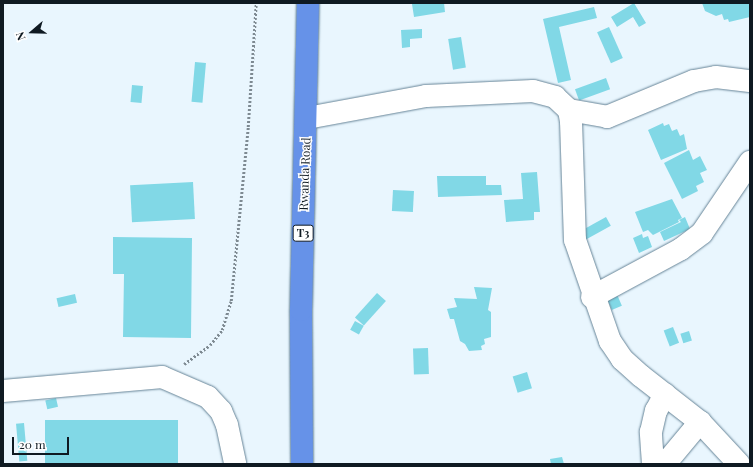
<!DOCTYPE html>
<html>
<head>
<meta charset="utf-8">
<style>
  body { margin:0 }
  #map { position:relative; width:753px; height:467px; overflow:hidden; background:#e9f6fe; font-family:"Playfair Display",serif }
  div>[style] { position:absolute }
  .building>* { inset:0; background:#81d8e6; transform-origin:0 0 }
  .path>* { height:2.5px; margin-top:-1.25px; transform-origin:0; background:repeating-linear-gradient(90deg,#7e8a92 0 2px,transparent 0 4px) }
  .roads { filter:drop-shadow(0 0 1px #668497) drop-shadow(0 0 1px #668497) }
  .minor>* { height:22px; margin:-11px; padding:0 11px; transform-origin:11px; border-radius:11px; background:#fff }
  .highway>* { height:22px; margin:-11px; padding:0 11px; transform-origin:11px; border-radius:11px; background:#6692e8 }
  span { translate:-50% -50%; white-space:nowrap; text-align:center; line-height:1.15; -webkit-text-stroke:3px #fff; paint-order:stroke }
  .shield-label span { padding:1px 3px; background:#fff; border:1px solid; border-radius:3px; -webkit-text-stroke-width:0 }
  .shield-label { font-size:11px; color:#0f1a22; font-weight:700 }
  .street-label { font-size:12px; color:#0f1a22 }
  .frame { position:absolute; inset:0; border:4px solid #0f1a22; pointer-events:none }
  .north { position:absolute; left:12px; top:12px; width:40px; height:40px; -webkit-text-stroke:3px #fff; paint-order:stroke; rotate:250deg; font-size:11px; font-weight:700; line-height:16px; text-align:center; color:#0f1a22 }
  .north::after { content:''; display:block; margin:auto; width:14px; height:18px; background:#0f1a22; clip-path:polygon(50% 0,100% 100%,50% 72%,0 100%) }
  .scale { position:absolute; left:12px; top:437px; width:57px; height:18px; box-sizing:border-box; border:2px solid #0f1a22; border-top:0; padding-left:5px; font-size:12px; line-height:14px; white-space:nowrap; color:#0f1a22; -webkit-text-stroke:3px #fff; paint-order:stroke }
</style>
</head>
<body>
<div id="map">
  <div class="building">
    <div style="clip-path:polygon(444px 3px,445px 12px,414px 17px,412px 4px)"></div>
    <div style="clip-path:polygon(634px 3px,646px 23px,639px 27px,633px 17px,617px 27px,611px 17px)"></div>
    <div style="clip-path:polygon(702px 3px,750px 3px,750px 17px,729px 22px,728px 19px,724px 20px,722px 14px,716px 16px,705px 11px)"></div>
    <div style="clip-path:polygon(594px 7px,597px 18px,559px 27px,571px 80px,558px 83px,543px 19px)"></div>
    <div style="left:609px;top:27px;width:34px;height:13px;rotate:66deg"></div>
    <div style="clip-path:polygon(422px 29px,422px 38px,410px 39px,410px 47px,402px 48px,401px 30px)"></div>
    <div style="left:461px;top:37px;width:31px;height:13px;rotate:81deg"></div>
    <div style="left:195px;top:62px;width:11px;height:40px;rotate:5deg"></div>
    <div style="left:606px;top:78px;width:12px;height:33px;rotate:70deg"></div>
    <div style="left:132px;top:85px;width:11px;height:17px;rotate:5deg"></div>
    <div style="clip-path:polygon(663px 123px,664px 126px,669px 124px,672px 131px,677px 129px,680px 136px,684px 134px,687px 149px,661px 160px,648px 130px)"></div>
    <div style="clip-path:polygon(689px 150px,693px 160px,700px 156px,707px 170px,700px 173px,704px 182px,696px 186px,698px 191px,682px 199px,664px 163px)"></div>
    <div style="clip-path:polygon(537px 172px,540px 212px,534px 212px,534px 220px,506px 222px,504px 200px,523px 199px,521px 173px)"></div>
    <div style="clip-path:polygon(437px 176px,486px 176px,486px 185px,501px 185px,502px 195px,438px 197px)"></div>
    <div style="left:193px;top:182px;width:37px;height:63px;rotate:87deg"></div>
    <div style="left:393px;top:190px;width:21px;height:21px;rotate:3deg"></div>
    <div style="clip-path:polygon(672px 199px,682px 218px,678px 220px,679px 222px,653px 235px,648px 230px,643px 232px,635px 212px)"></div>
    <div style="left:606px;top:217px;width:10px;height:31px;rotate:61deg"></div>
    <div style="clip-path:polygon(685px 217px,690px 229px,664px 241px,660px 232px,681px 222px,679px 220px)"></div>
    <div style="clip-path:polygon(642px 234px,643px 238px,648px 236px,652px 247px,639px 253px,633px 238px)"></div>
    <div style="clip-path:polygon(113px 237px,192px 238px,191px 338px,123px 337px,124px 274px,113px 274px)"></div>
    <div style="clip-path:polygon(474px 287px,492px 288px,488px 310px,491px 312px,491px 337px,484px 339px,485px 344px,481px 346px,482px 350px,469px 351px,465px 344px,460px 341px,454px 319px,450px 319px,447px 309px,457px 307px,454px 298px,477px 299px)"></div>
    <div style="left:616px;top:292px;width:15px;height:11px;rotate:67deg"></div>
    <div style="left:377px;top:293px;width:12px;height:33px;rotate:42deg"></div>
    <div style="left:75px;top:294px;width:9px;height:19px;rotate:77deg"></div>
    <div style="left:355px;top:321px;width:10px;height:10px;rotate:29deg"></div>
    <div style="left:673px;top:327px;width:17px;height:10px;rotate:69deg"></div>
    <div style="left:689px;top:331px;width:10px;height:9px;rotate:73deg"></div>
    <div style="left:428px;top:348px;width:26px;height:15px;rotate:88deg"></div>
    <div style="left:527px;top:372px;width:17px;height:15px;rotate:73deg"></div>
    <div style="left:56px;top:398px;width:9px;height:11px;rotate:77deg"></div>
    <div style="left:45px;top:420px;width:133px;height:44px"></div>
    <div style="left:24px;top:423px;width:38px;height:8px;rotate:85deg"></div>
    <div style="clip-path:polygon(562px 457px,564px 464px,551px 464px,550px 459px)"></div>
  </div>
  <div class="path">
    <div style="left:184px;top:364px;width:32px;rotate:-36deg"></div>
    <div style="left:210px;top:345px;width:19px;rotate:-51deg"></div>
    <div style="left:222px;top:330px;width:30px;rotate:-73deg"></div>
    <div style="left:231px;top:301px;width:175px;rotate:-84.4deg"></div>
    <div style="left:248px;top:127px;width:124px;rotate:-86.3deg"></div>
  </div>
  <div class="roads">
    <div class="minor">
      <div style="left:569px;top:110px;width:39px;rotate:10deg"></div>
      <div style="left:607px;top:117px;width:94px;rotate:-22.5deg"></div>
      <div style="left:694px;top:81px;width:22px;rotate:-10deg"></div>
      <div style="left:716px;top:77px;width:34px;rotate:7deg"></div>
      <div style="left:307px;top:118px;width:121px;rotate:-10.5deg"></div>
      <div style="left:426px;top:96px;width:107px;rotate:-2.7deg"></div>
      <div style="left:533px;top:91px;width:23px;rotate:15deg"></div>
      <div style="left:555px;top:97px;width:19px;rotate:43deg"></div>
      <div style="left:569px;top:110px;width:11px;rotate:80deg"></div>
      <div style="left:571px;top:121px;width:119px;rotate:88.1deg"></div>
      <div style="left:575px;top:240px;width:107px;rotate:70.9deg"></div>
      <div style="left:610px;top:341px;width:22px;rotate:56deg"></div>
      <div style="left:622px;top:359px;width:25px;rotate:42deg"></div>
      <div style="left:641px;top:376px;width:75px;rotate:37.9deg"></div>
      <div style="left:700px;top:422px;width:57px;rotate:47.1deg"></div>
      <div style="left:592px;top:297px;width:101px;rotate:-28.3deg"></div>
      <div style="left:681px;top:249px;width:26px;rotate:-37deg"></div>
      <div style="left:702px;top:233px;width:86px;rotate:-55.9deg"></div>
      <div style="left:3px;top:391px;width:160px;rotate:-5deg"></div>
      <div style="left:162px;top:377px;width:50px;rotate:23.5deg"></div>
      <div style="left:208px;top:397px;width:19px;rotate:47deg"></div>
      <div style="left:221px;top:411px;width:15px;rotate:67deg"></div>
      <div style="left:227px;top:425px;width:40px;rotate:78deg"></div>
      <div style="left:653px;top:464px;width:32px;rotate:-94deg"></div>
      <div style="left:651px;top:432px;width:22px;rotate:-77deg"></div>
      <div style="left:656px;top:411px;width:19px;rotate:-62deg"></div>
      <div style="left:665px;top:464px;width:55px;rotate:-50.2deg"></div>
    </div>
    <div class="highway">
      <div style="left:302px;top:464px;width:154px;rotate:-90.4deg"></div>
      <div style="left:301px;top:310px;width:307px;rotate:-88.7deg"></div>
    </div>
  </div>
  <div class="shield-label">
    <span style="left:303px;top:233px">T3</span>
  </div>
  <div class="street-label">
    <span style="left:305px;top:174px;rotate:-88deg">Rwanda Road</span>
  </div>
  <div class="frame"></div>
  <div class="north">N</div>
  <div class="scale">20 m</div>
</div>
</body>
</html>
